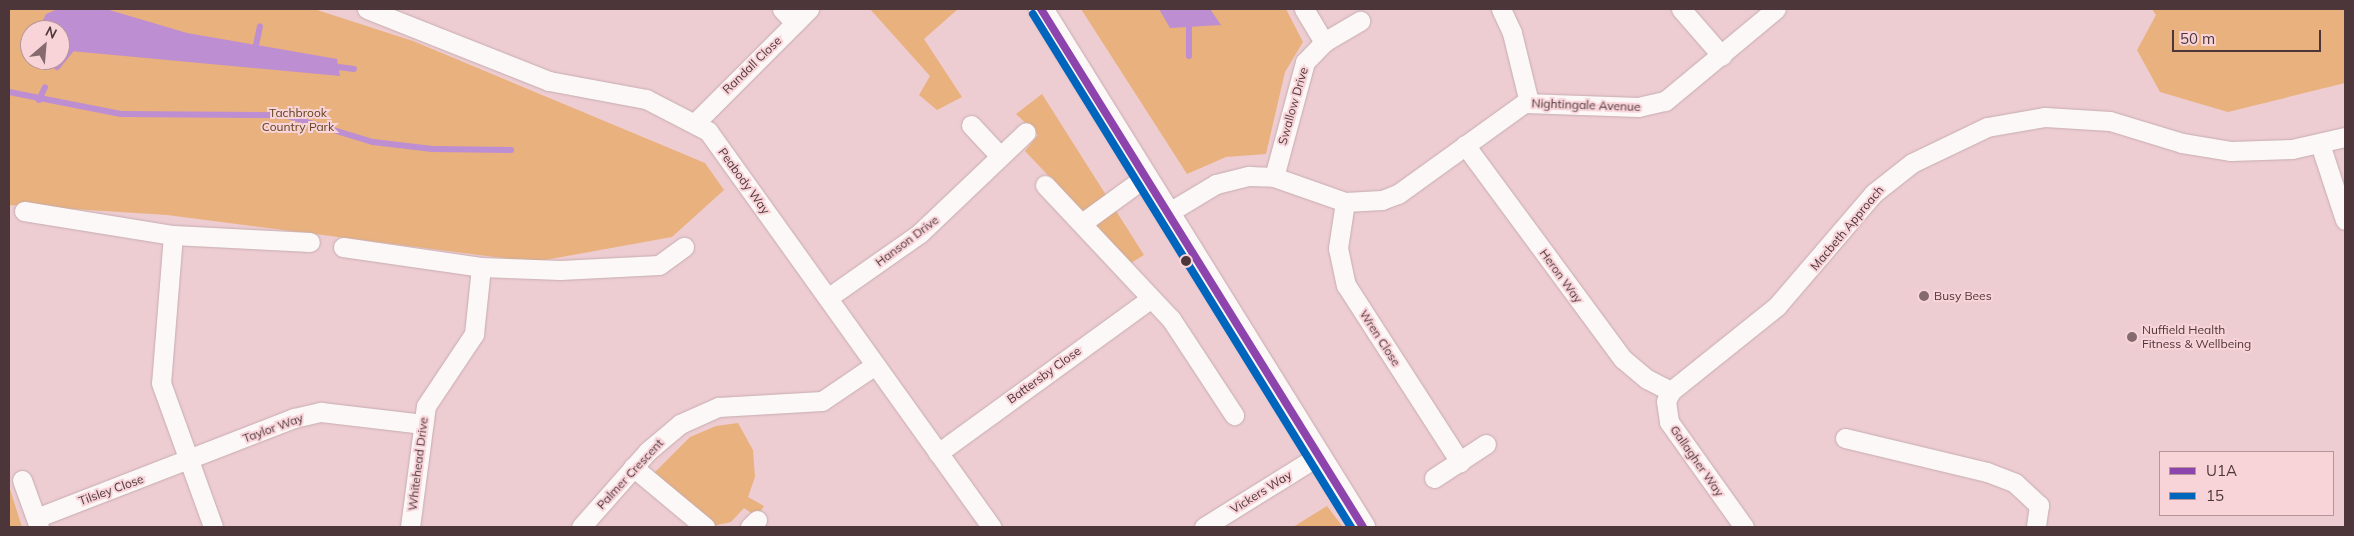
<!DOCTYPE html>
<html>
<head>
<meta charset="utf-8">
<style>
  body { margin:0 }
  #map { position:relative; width:2354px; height:536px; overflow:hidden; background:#edcdd2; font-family:Mulish,sans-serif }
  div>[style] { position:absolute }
  .green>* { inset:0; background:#e9b17d }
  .water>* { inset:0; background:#bd8ed1 }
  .stream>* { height:6px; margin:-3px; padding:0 3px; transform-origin:3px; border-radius:3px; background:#bd8ed1 }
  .roads { filter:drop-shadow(0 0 1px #c6acb0) drop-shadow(0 0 1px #c6acb0) }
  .minor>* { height:19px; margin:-9.5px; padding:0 9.5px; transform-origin:9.5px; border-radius:9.5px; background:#fcf8f8 }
  .tertiary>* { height:24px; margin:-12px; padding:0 12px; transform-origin:12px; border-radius:12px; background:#fcf8f8 }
  .bus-1>* { height:8px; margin:-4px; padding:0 4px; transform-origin:4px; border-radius:4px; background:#8e44ad }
  .bus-2>* { height:8px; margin:-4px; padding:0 4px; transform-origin:4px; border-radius:4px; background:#0065bd }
  .dots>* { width:14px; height:14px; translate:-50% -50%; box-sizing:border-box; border:2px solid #f8d4d9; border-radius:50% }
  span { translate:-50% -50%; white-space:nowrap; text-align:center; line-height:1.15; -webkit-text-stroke:4px #f8d4d9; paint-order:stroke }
  .street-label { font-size:12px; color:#4d3639 }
  .park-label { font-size:12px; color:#63431c }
  .poi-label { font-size:12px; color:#4d3639 }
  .left { translate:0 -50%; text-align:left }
  .frame { position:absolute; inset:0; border:10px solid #4d3639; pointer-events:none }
  .legend { position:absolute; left:2159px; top:451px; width:175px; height:65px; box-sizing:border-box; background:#f8d4d9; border:1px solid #b49599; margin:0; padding:6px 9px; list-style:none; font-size:15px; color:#4d3639 }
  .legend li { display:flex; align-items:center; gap:10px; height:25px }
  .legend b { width:25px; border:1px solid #b49599 }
  .north { position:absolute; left:20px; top:20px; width:50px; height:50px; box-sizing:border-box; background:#f8d4d9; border:1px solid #b49599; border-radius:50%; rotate:27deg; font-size:14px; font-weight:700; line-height:20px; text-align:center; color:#4d3639 }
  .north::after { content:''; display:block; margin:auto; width:18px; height:22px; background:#856b6f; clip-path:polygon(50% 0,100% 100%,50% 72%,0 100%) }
  .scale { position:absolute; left:2172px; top:30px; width:149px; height:22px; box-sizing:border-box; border:2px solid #4d3639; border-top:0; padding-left:6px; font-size:15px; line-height:18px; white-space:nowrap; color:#4d3639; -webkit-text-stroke:4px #f8d4d9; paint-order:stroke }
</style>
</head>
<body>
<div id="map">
  <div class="green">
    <div style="clip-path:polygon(evenodd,9px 9px,314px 9px,413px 41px,705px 163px,724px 190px,672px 237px,534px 262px,167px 215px,9px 205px,9px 9px,30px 30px,60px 30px,60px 60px,30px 60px,30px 30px)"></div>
    <div style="clip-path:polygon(870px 9px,958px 9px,924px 39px,962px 97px,937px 110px,919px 95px,930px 76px)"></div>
    <div style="clip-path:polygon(1081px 9px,1286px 9px,1303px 42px,1285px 72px,1266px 154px,1226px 157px,1187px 174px)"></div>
    <div style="clip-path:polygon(2152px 9px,2345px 9px,2345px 83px,2228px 112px,2160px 92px,2137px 50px,2156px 15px)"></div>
    <div style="clip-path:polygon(1042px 94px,1144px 255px,1131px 263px,1025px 151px,1038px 135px,1016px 114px)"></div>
    <div style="clip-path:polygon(738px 423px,753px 450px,755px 477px,748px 497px,764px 506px,757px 517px,744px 508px,731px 522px,713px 526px,653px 474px,690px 437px,716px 426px)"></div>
    <div style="clip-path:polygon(9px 486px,22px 527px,9px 527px)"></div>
    <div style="clip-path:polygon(1327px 506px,1343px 527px,1293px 527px)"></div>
  </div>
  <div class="water">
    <div style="clip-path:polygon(58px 9px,106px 9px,187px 33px,337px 59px,340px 76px,60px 50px,60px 30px,38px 30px,46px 14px)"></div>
    <div style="clip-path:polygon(1159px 9px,1210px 9px,1221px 25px,1170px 28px)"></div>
  </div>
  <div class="stream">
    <div style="left:1189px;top:27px;width:29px;rotate:90deg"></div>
    <div style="left:256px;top:45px;width:19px;rotate:-78deg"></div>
    <div style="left:57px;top:67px;width:22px;rotate:-51deg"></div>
    <div style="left:339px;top:67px;width:15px;rotate:8deg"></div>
    <div style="left:9px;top:92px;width:114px;rotate:11.1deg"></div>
    <div style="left:121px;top:114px;width:163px;rotate:0.4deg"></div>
    <div style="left:284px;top:115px;width:93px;rotate:16.9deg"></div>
    <div style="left:373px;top:142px;width:60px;rotate:6.7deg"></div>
    <div style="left:433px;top:149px;width:78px;rotate:0.7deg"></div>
    <div style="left:39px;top:100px;width:14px;rotate:-65deg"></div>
  </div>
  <div class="roads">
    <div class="minor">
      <div style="left:367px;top:9px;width:196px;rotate:21.6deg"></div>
      <div style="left:549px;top:81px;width:99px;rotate:10.5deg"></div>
      <div style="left:646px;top:99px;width:70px;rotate:27.3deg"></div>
      <div style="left:708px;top:131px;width:487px;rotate:54.4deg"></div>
      <div style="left:782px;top:9px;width:19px;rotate:47deg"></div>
      <div style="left:1304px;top:9px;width:39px;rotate:59deg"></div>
      <div style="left:1501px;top:9px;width:26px;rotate:65deg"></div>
      <div style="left:1512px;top:33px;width:71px;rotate:76.2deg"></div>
      <div style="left:1681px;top:9px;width:62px;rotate:48.9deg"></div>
      <div style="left:696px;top:122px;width:160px;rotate:-45deg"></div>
      <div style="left:971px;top:125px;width:42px;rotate:46.9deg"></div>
      <div style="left:2320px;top:144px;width:80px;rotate:71.8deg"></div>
      <div style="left:1465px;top:145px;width:266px;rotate:53.6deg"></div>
      <div style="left:1623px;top:359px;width:31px;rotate:40deg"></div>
      <div style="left:1647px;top:379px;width:27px;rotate:27deg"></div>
      <div style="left:1274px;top:177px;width:119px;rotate:-74.9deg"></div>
      <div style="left:1305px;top:62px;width:28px;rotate:-46deg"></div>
      <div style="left:1324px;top:42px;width:42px;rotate:-30.3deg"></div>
      <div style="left:1045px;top:185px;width:184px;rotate:46.8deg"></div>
      <div style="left:1171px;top:319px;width:115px;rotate:56.7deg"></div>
      <div style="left:1345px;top:202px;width:47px;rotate:98.7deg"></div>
      <div style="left:1338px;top:248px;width:38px;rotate:78deg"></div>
      <div style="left:1346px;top:285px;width:211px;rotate:57.2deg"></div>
      <div style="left:24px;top:211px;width:151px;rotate:9.2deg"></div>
      <div style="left:173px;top:235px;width:137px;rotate:2.9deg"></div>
      <div style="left:1166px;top:214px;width:58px;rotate:-31deg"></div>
      <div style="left:1216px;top:184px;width:34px;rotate:-14deg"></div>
      <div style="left:1249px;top:176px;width:25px;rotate:2deg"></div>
      <div style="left:1274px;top:177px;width:75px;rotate:19.4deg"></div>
      <div style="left:1345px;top:202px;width:37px;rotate:-3deg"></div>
      <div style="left:1382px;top:200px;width:17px;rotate:-21deg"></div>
      <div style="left:1398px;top:194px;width:155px;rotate:-35.8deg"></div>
      <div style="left:1524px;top:103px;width:114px;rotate:2deg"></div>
      <div style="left:1638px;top:107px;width:28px;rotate:-13deg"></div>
      <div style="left:1665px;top:101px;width:144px;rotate:-39.7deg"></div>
      <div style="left:1082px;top:223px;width:77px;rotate:-36deg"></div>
      <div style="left:173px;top:235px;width:148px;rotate:94.6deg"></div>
      <div style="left:161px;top:383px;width:153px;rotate:70.1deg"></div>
      <div style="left:343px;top:247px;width:139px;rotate:8.2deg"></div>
      <div style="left:481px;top:267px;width:79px;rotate:2.2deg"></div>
      <div style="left:560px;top:270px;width:99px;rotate:-2.9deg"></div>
      <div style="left:659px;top:265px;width:31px;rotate:-36deg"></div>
      <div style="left:829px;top:297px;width:111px;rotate:-35.1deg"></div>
      <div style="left:920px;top:233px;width:146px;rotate:-43.6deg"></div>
      <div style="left:1845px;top:438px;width:146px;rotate:13.5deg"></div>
      <div style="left:1987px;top:472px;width:30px;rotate:21deg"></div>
      <div style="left:2015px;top:483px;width:33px;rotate:43deg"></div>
      <div style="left:2039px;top:505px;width:22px;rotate:98deg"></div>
      <div style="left:938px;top:453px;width:263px;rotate:-36deg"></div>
      <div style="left:633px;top:467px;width:94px;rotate:39.8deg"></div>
      <div style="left:1434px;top:478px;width:62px;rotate:-33.2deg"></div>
      <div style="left:22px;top:480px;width:50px;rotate:70.1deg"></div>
      <div style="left:36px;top:518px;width:277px;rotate:-21.2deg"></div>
      <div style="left:294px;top:418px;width:28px;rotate:-13deg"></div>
      <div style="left:321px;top:412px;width:103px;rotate:6.7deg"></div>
      <div style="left:410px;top:527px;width:122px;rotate:-82.5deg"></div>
      <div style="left:426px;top:406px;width:87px;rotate:-56.3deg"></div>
      <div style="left:474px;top:334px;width:67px;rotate:-84deg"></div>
      <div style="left:581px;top:527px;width:101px;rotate:-48.6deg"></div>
      <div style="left:648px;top:451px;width:42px;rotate:-40.2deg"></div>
      <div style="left:680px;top:424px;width:42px;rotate:-24.1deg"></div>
      <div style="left:718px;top:407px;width:104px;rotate:-3.3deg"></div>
      <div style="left:822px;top:401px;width:64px;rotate:-34.2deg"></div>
      <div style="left:750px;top:527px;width:10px;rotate:-45deg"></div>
      <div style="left:1204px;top:527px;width:134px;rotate:-31.9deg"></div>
      <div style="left:1744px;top:527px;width:129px;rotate:-125.5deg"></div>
      <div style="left:1669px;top:422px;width:21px;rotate:-98deg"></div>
      <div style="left:1666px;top:401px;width:11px;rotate:-63deg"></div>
      <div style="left:1671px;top:391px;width:136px;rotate:-38.7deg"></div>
      <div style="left:1777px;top:306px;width:149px;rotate:-49.4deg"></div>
      <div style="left:1874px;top:193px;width:48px;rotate:-38.3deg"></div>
      <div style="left:1912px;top:163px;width:83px;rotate:-25.6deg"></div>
      <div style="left:1987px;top:127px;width:59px;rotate:-9.8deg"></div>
      <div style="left:2045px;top:117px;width:65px;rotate:3.5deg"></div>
      <div style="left:2110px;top:121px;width:75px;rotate:17deg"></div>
      <div style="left:2182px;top:143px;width:50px;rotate:9.3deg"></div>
      <div style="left:2231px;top:151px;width:61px;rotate:-1.9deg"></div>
      <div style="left:2292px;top:149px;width:54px;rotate:-12.8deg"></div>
    </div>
    <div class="tertiary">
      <div style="left:1041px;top:9px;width:610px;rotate:58.13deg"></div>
    </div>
  </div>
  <div class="bus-1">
    <div style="left:1041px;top:9px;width:610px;rotate:58.13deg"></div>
  </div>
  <div class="bus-2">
    <div style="left:1033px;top:14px;width:604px;rotate:58.21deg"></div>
  </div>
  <div class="dots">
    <div style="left:1186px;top:261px;background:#4d3639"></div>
    <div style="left:1924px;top:296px;background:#856b6f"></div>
    <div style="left:2132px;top:337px;background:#856b6f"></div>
  </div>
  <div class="street-label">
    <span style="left:752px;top:65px;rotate:-44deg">Randall Close</span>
    <span style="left:1586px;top:105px;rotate:2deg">Nightingale Avenue</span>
    <span style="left:1293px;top:106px;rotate:-74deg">Swallow Drive</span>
    <span style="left:744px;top:181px;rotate:54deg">Peabody Way</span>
    <span style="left:1847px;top:228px;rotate:-50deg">Macbeth Approach</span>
    <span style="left:907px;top:241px;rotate:-37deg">Hanson Drive</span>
    <span style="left:1561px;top:276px;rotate:54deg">Heron Way</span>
    <span style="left:1380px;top:338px;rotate:57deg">Wren Close</span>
    <span style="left:1044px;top:375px;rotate:-36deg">Battersby Close</span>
    <span style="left:273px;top:428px;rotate:-20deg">Taylor Way</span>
    <span style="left:1697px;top:461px;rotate:55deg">Gallagher Way</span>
    <span style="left:418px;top:464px;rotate:-83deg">Whitehead Drive</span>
    <span style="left:630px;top:474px;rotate:-47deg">Palmer Crescent</span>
    <span style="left:111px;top:490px;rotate:-20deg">Tilsley Close</span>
    <span style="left:1261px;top:492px;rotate:-32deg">Vickers Way</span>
  </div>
  <div class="park-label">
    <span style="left:298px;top:120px">Tachbrook<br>Country Park</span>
  </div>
  <div class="poi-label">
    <span class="left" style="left:1934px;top:296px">Busy Bees</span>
    <span class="left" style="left:2142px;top:337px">Nuffield Health<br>Fitness &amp; Wellbeing</span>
  </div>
  <div class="frame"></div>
  <ul class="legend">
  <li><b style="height:6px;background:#8e44ad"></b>U1A</li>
  <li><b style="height:6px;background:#0065bd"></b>15</li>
  </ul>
  <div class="north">N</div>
  <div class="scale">50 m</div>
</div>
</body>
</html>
